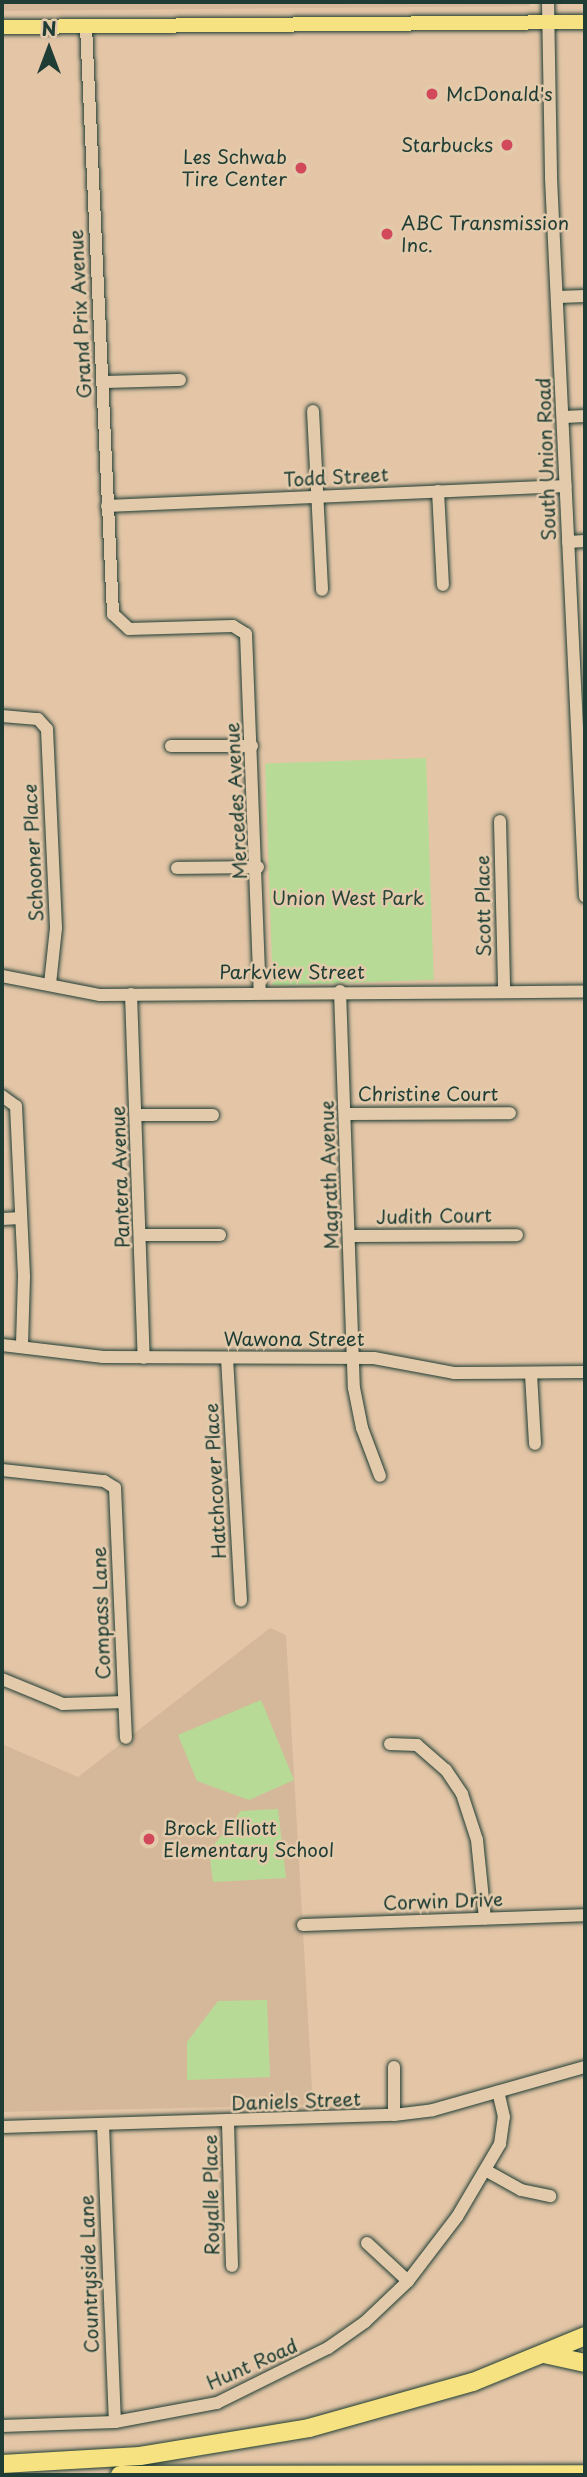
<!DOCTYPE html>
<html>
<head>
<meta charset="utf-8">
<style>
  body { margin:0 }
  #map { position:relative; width:587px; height:2477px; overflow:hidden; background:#e4c6a7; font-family:"Playpen Sans",sans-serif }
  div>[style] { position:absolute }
  .built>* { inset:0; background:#d5b89a }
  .green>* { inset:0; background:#b7db96; transform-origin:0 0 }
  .roads { filter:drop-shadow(0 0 2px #1f3d34) drop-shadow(0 0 2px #1f3d34) }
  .minor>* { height:12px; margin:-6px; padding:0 6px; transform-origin:6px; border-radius:6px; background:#e3caab }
  .major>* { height:14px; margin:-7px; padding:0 7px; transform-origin:7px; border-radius:7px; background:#f6e281 }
  .highway>* { height:18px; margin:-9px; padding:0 9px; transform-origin:9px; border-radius:9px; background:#f6e281 }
  .dots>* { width:19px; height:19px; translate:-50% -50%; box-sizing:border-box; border:4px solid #e3caab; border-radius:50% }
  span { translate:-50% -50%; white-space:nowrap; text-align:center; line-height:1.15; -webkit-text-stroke:5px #e3caab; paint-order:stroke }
  .poi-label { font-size:19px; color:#1f3d34 }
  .left { translate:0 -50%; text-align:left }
  .right { translate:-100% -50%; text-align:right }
  .street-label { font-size:19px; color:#1f3d34 }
  .park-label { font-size:19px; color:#274539 }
  .frame { position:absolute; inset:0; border:4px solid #1f3d34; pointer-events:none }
  .north { position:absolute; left:14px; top:14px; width:70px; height:70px; -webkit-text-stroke:5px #e3caab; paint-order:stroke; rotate:0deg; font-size:19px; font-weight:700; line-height:28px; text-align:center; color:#1f3d34 }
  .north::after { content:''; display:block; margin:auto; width:24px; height:32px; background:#1f3d34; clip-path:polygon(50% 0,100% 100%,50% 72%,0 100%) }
</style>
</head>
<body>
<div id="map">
  <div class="built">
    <div style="clip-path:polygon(2px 2px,529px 2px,529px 6px,2px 11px)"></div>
    <div style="clip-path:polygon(270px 1628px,286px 1635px,313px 2105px,2px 2112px,2px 1744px,78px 1777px)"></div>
  </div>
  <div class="green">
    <div style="left:426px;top:758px;width:222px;height:161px;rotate:88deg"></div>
    <div style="clip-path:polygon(261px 1700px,294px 1780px,249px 1800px,197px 1781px,178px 1735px)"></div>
    <div style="clip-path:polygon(278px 1809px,286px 1878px,213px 1882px,209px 1851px,241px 1811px)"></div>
    <div style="clip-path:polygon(267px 2000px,270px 2077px,187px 2080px,187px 2042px,218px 2001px)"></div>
  </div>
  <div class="roads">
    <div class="minor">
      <div style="left:548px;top:2px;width:176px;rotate:89deg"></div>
      <div style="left:551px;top:178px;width:719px;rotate:87.29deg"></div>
      <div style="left:86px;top:26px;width:589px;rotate:87.37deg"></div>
      <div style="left:113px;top:614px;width:22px;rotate:43deg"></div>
      <div style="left:129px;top:629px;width:104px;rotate:-1.7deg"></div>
      <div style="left:233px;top:626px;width:15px;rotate:32deg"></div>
      <div style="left:246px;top:634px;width:357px;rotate:87.8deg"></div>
      <div style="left:558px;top:297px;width:27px;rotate:-2deg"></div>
      <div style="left:102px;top:382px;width:78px;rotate:-1.5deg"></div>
      <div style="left:313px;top:411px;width:179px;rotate:87.1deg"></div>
      <div style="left:564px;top:417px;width:21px;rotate:-3deg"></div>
      <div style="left:438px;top:491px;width:94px;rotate:87deg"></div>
      <div style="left:107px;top:506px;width:459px;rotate:-2.5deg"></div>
      <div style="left:568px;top:542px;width:17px;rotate:-3deg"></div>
      <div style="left:2px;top:716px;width:36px;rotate:5deg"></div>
      <div style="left:38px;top:719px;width:13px;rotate:48deg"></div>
      <div style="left:47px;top:729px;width:199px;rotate:87.4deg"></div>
      <div style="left:56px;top:928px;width:56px;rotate:96.1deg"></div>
      <div style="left:171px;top:746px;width:81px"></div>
      <div style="left:500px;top:821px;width:169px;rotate:88.6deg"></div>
      <div style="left:177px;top:868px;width:81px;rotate:-0.7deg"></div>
      <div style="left:2px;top:976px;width:100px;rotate:11deg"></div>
      <div style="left:100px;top:995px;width:485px;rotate:-0.4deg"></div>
      <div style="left:340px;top:991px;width:397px;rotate:88deg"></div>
      <div style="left:354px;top:1388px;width:41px;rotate:78.7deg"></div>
      <div style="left:362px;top:1428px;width:51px;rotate:69.4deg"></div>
      <div style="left:131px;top:994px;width:364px;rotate:88deg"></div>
      <div style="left:2px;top:1096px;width:17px;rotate:36deg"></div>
      <div style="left:16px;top:1106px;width:171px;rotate:87.3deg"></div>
      <div style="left:24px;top:1277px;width:69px;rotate:91.7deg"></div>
      <div style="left:346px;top:1114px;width:164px;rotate:-0.3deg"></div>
      <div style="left:138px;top:1115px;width:75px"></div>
      <div style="left:2px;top:1219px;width:19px;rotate:-3deg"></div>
      <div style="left:142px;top:1235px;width:78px"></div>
      <div style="left:351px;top:1236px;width:166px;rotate:-0.3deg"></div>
      <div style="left:2px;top:1345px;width:102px;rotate:6.8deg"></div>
      <div style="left:103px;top:1357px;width:271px;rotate:0.2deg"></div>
      <div style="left:374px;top:1358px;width:81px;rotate:10.6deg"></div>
      <div style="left:454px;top:1373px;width:131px;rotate:-0.4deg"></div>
      <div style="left:227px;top:1358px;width:243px;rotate:86.7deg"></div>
      <div style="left:531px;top:1374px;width:70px;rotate:86.7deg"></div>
      <div style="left:2px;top:1470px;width:103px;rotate:6.2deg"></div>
      <div style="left:104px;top:1481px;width:13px;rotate:32deg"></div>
      <div style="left:115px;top:1488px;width:250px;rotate:87.5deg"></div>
      <div style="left:2px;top:1679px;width:66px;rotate:22.3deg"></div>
      <div style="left:63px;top:1704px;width:61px;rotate:-1.9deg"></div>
      <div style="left:390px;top:1744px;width:27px;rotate:2deg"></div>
      <div style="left:417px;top:1745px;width:38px;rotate:41deg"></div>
      <div style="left:446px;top:1770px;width:29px;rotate:56deg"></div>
      <div style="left:462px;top:1794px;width:48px;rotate:71.9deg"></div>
      <div style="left:477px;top:1840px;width:79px;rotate:84.2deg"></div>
      <div style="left:303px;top:1925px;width:282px;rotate:-2deg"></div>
      <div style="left:394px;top:2067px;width:48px;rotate:90deg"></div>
      <div style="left:228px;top:2123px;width:143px;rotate:88.4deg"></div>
      <div style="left:103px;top:2125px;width:297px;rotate:87.7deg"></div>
      <div style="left:2px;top:2127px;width:392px;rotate:-1.8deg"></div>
      <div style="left:394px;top:2115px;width:39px;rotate:-7deg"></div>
      <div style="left:433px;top:2110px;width:158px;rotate:-15.8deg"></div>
      <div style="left:487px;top:2171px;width:39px;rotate:29deg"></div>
      <div style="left:521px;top:2190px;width:30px;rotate:12deg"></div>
      <div style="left:367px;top:2243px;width:56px;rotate:42.8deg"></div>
      <div style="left:2px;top:2426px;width:113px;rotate:-2deg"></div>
      <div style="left:115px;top:2422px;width:104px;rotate:-10.6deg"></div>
      <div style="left:217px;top:2403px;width:124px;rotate:-26.4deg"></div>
      <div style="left:328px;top:2348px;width:45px;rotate:-35.1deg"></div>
      <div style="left:365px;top:2322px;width:59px;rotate:-43.6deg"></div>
      <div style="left:408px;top:2281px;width:81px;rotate:-52.6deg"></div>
      <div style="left:457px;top:2217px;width:85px;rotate:-59.5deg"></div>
      <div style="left:500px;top:2144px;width:27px;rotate:-82deg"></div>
      <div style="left:504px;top:2117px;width:26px;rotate:-103deg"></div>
    </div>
    <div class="major">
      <div style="left:2px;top:27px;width:583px;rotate:-0.49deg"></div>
    </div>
    <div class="highway">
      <div style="left:544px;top:2354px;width:42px;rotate:12.4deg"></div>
      <div style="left:2px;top:2464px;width:138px;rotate:-3.3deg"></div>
      <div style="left:140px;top:2456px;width:171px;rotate:-9.4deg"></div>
      <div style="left:309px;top:2428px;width:170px;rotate:-15.7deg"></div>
      <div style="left:473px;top:2382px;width:121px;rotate:-22.3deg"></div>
      <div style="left:120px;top:2475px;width:465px;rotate:-0.1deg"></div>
    </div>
  </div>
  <div class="dots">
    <div style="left:432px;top:94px;background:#d1495b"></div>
    <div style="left:507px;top:145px;background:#d1495b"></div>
    <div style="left:301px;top:168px;background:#d1495b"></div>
    <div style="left:387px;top:234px;background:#d1495b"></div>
    <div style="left:149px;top:1839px;background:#d1495b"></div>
  </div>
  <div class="poi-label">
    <span class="left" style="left:446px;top:94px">McDonald's</span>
    <span class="right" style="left:493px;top:145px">Starbucks</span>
    <span class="right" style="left:287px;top:168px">Les Schwab<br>Tire Center</span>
    <span class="left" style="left:401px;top:234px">ABC Transmission<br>Inc.</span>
    <span class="left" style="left:163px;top:1839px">Brock Elliott<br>Elementary School</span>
  </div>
  <div class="street-label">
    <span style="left:80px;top:314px;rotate:-93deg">Grand Prix Avenue</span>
    <span style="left:546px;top:459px;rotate:-92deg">South Union Road</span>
    <span style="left:336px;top:477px;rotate:-3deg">Todd Street</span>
    <span style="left:236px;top:801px;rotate:-93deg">Mercedes Avenue</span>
    <span style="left:33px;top:853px;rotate:-93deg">Schooner Place</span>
    <span style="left:483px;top:906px;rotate:-91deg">Scott Place</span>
    <span style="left:292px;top:972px">Parkview Street</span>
    <span style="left:428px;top:1094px">Christine Court</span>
    <span style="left:329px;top:1175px;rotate:-92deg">Magrath Avenue</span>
    <span style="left:120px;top:1177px;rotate:-92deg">Pantera Avenue</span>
    <span style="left:434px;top:1216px;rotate:-1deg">Judith Court</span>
    <span style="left:294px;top:1339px">Wawona Street</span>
    <span style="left:215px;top:1481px;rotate:-93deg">Hatchcover Place</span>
    <span style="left:101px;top:1613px;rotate:-92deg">Compass Lane</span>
    <span style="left:443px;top:1901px;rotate:-2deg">Corwin Drive</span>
    <span style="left:296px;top:2101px;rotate:-2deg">Daniels Street</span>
    <span style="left:211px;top:2195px;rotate:-91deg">Royalle Place</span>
    <span style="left:89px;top:2274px;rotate:-92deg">Countryside Lane</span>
    <span style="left:252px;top:2364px;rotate:-24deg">Hunt Road</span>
  </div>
  <div class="park-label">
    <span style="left:348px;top:898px">Union West Park</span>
  </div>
  <div class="frame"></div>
  <div class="north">N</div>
</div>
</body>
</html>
